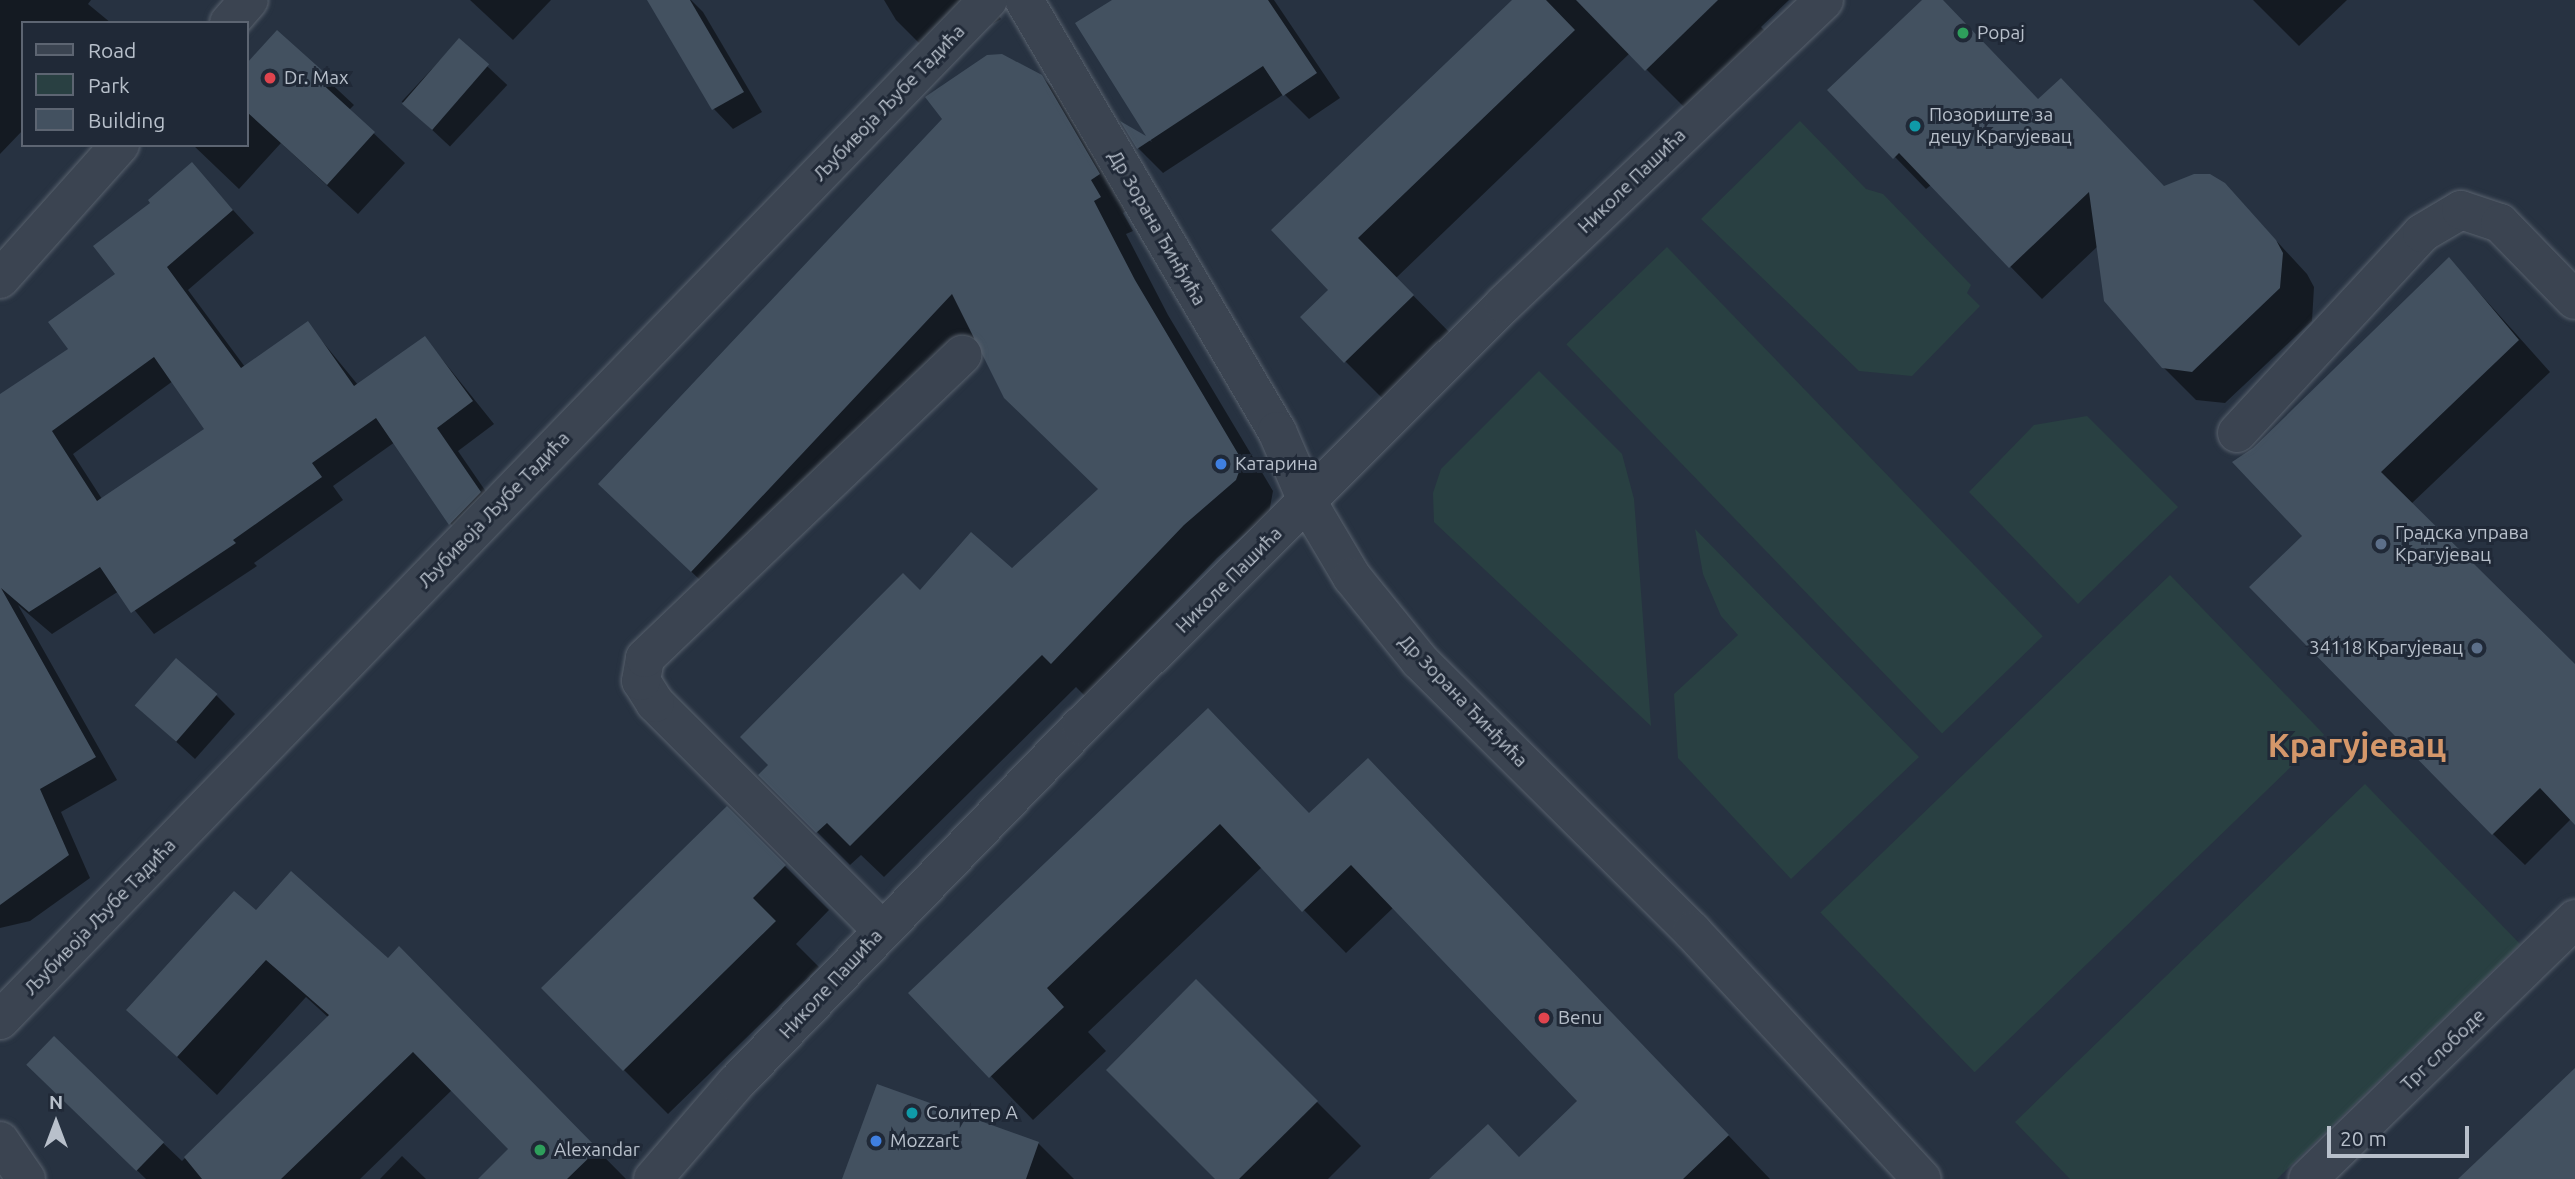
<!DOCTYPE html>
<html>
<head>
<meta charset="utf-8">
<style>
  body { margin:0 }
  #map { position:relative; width:2575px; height:1179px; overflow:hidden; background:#273241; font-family:Ubuntu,sans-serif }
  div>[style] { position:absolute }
  .green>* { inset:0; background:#294042; transform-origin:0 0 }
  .shadow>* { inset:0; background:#0007; transform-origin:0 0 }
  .building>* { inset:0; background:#435160; transform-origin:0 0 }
  .roads { filter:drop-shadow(0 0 2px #59626e) drop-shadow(0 0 2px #59626e) }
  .minor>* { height:38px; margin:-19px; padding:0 19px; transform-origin:19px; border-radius:19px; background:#3b4451 }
  .dots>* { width:19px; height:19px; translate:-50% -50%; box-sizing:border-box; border:4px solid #202937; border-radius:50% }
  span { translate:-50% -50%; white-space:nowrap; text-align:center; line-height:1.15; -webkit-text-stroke:6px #202937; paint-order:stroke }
  .poi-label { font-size:19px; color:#b8c0cb }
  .left { translate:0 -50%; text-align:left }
  .right { translate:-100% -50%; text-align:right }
  .street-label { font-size:19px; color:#b8c0cb }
  .town-label { font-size:33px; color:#d4976a; font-weight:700 }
  .legend { position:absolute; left:21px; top:21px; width:228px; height:126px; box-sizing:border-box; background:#202937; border:2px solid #5d6572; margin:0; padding:9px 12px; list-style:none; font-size:21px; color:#b8c0cb }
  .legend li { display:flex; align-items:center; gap:14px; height:35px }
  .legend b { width:35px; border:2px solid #5d6572 }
  .north { position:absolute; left:21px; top:1088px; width:70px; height:70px; -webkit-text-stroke:5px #202937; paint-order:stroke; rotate:0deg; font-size:19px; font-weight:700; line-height:28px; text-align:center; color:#b8c0cb }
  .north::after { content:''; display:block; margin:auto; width:24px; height:32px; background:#b8c0cb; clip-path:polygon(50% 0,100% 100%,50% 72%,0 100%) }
  .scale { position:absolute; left:2327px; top:1126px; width:142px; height:32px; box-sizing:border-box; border:4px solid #b8c0cb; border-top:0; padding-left:9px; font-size:21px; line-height:24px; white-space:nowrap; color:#b8c0cb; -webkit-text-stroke:5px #202937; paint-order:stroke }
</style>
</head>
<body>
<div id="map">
  <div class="green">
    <div style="clip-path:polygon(1800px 121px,1866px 189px,1883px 194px,1971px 285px,1967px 293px,1980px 306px,1912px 376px,1859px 371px,1701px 219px)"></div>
    <div style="left:1667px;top:247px;width:541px;height:140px;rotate:46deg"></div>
    <div style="clip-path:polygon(1539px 371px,1622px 454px,1634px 499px,1651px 726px,1434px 522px,1433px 493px,1441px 469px)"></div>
    <div style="clip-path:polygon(2087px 416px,2178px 507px,2078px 604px,1969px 492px,2034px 425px)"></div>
    <div style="clip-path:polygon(1695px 529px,1919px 757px,1791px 879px,1678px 758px,1674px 694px,1738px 635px,1721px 616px,1703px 574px)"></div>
    <div style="left:2170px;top:575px;width:222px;height:486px;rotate:46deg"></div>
    <div style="clip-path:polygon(2365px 784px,2520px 944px,2277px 1179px,2070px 1179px,2015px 1122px)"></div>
  </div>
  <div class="shadow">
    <div style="clip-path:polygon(0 0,91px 0,88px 4px,111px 23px,23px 23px,23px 130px,0 154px)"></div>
    <div style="clip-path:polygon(470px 0,551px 0,513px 40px)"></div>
    <div style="clip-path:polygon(670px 0,691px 0,703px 12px,762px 112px,733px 129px,714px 109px,655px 9px)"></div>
    <div style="clip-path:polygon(884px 0,989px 0,1001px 19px,934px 58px,896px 20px)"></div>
    <div style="clip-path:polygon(1115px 0,1274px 0,1340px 98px,1309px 119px,1284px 94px,1163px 173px,1138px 148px,1125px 126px,1152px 142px,1078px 24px)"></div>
    <div style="clip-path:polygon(1514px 0,1789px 0,1761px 27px,1765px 31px,1685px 108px,1630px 53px,1396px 278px,1452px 335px,1384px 400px,1345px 361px,1330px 290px,1274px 231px)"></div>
    <div style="clip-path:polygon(1924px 0,1942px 0,2039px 101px,2165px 188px,2224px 184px,2307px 274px,2314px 287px,2312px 321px,2225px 403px,2196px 400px,2163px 367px,2098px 246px,2042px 299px,1931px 185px,1926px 189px,1895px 157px)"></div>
    <div style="clip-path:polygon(2253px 0,2347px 0,2299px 46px)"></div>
    <div style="clip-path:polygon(277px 33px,354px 105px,349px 110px,405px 163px,358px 214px,281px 143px,239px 189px,193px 145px,247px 145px,247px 66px)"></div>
    <div style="left:459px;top:40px;width:66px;height:84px;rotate:43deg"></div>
    <div style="clip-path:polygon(987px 57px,1015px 61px,1041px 76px,1075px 110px,1132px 207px,1123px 213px,1133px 231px,1126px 234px,1168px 315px,1273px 491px,1269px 513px,1217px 558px,1085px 696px,1076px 687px,884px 877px,861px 855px,850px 865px,760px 775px,920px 592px,1012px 571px,1105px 494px,975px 337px,725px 604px,600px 484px,945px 119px)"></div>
    <div style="clip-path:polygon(evenodd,192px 165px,254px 233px,188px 290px,245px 367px,308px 324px,358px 385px,425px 338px,494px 424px,458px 451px,502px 515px,473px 546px,451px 524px,395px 442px,333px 486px,343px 500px,254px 563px,257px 566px,154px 634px,119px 591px,52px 634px,18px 605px,117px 780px,61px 812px,90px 878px,30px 921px,0 928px,0 397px,70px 350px,117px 275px,153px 204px,192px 165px,173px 381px,207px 429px,102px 499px,73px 454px,173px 381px)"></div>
    <div style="clip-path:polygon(2449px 259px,2550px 372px,2411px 504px,2575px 667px,2575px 822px,2571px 819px,2525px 865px,2493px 834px,2254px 449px)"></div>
    <div style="clip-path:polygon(216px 695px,235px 714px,195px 759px,136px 705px)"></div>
    <div style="clip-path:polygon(1208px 711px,1310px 815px,1411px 803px,1770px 1179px,1432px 1179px,1520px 1158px,1580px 1101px,1394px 907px,1346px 953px,1262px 867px,1088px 1032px,1106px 1051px,1033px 1120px,911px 993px)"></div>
    <div style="clip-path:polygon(727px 808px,829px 910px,796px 944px,819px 967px,668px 1114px,624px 1070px)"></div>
    <div style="clip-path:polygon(256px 912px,539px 1091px,626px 1179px,480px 1179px,511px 1149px,453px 1089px,360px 1179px,146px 1179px,68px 1104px,54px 1039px,182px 1161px,329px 1018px,306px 997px,217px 1095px,128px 1010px)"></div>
    <div style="clip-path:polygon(1196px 981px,1361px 1146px,1328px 1179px,1218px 1179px)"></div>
    <div style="clip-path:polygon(1038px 1143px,1074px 1179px,844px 1179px)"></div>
    <div style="clip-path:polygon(402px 1156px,426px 1179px,380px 1179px)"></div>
  </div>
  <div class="building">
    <div style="clip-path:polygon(647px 0,690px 0,744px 92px,712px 110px)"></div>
    <div style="clip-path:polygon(1112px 0,1268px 0,1317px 73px,1283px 96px,1263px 66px,1137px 149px,1120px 121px,1146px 136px,1075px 23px)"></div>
    <div style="clip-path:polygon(1512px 0,1546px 0,1575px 30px,1358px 238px,1414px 295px,1344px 363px,1300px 317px,1328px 290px,1271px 230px)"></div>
    <div style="clip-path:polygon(1576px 0,1718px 0,1645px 71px)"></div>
    <div style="clip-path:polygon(1922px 0,1943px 0,2038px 99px,2061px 78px,2164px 186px,2194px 174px,2210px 174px,2225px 183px,2276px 240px,2283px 253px,2280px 288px,2192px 372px,2162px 368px,2104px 301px,2089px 192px,2009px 268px,1899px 153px,1893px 159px,1827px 90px)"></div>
    <div style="clip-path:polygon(277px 30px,325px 73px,318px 80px,375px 132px,327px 185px,247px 112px,247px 63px)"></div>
    <div style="left:459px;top:38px;width:40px;height:87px;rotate:41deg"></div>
    <div style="clip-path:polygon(1002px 54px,1042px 75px,1100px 174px,1091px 180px,1101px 197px,1094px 201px,1135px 280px,1240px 457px,1240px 469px,1236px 480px,1184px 525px,1051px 664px,1042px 655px,850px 846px,827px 823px,816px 833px,758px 775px,768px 765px,740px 737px,903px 573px,920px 590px,971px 532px,1012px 568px,1098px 489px,1004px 398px,952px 294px,691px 572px,598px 484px,942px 119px,925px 97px,987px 55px)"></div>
    <div style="clip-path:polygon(evenodd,192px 162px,233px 210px,167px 267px,241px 368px,308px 321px,354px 386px,425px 336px,473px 401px,437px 428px,481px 492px,449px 525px,376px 418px,312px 463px,322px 477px,233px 540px,236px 543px,131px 613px,100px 567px,29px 612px,1px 588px,96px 757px,40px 789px,69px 855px,0 905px,0 394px,68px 349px,48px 322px,115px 274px,93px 246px,150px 203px,148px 200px,192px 162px,154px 357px,204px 429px,97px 501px,52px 431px,154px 357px)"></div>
    <div style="clip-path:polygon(2449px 257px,2519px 340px,2381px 472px,2575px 664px,2575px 825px,2540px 788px,2492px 835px,2249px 587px,2302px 536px,2232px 462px,2253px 448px)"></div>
    <div style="left:176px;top:658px;width:55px;height:63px;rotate:41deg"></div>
    <div style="clip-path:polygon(1208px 708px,1309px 813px,1368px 758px,1729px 1135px,1683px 1179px,1429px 1179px,1488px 1124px,1519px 1157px,1577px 1101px,1351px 865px,1302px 912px,1220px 824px,1047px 988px,1064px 1007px,989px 1078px,908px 993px)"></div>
    <div style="clip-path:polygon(727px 806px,786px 865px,753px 898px,776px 921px,623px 1071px,541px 988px)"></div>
    <div style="clip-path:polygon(291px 871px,388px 958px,399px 946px,598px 1149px,567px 1179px,478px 1179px,508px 1149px,413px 1052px,281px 1179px,202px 1179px,184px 1157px,329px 1015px,266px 960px,177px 1057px,126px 1010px,234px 891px,256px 910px)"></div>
    <div style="clip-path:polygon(1196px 979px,1318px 1101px,1239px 1179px,1215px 1179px,1106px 1070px)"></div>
    <div style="left:54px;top:1036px;width:153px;height:40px;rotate:44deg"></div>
    <div style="clip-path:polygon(2575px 1068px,2575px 1179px,2458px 1179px)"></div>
    <div style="clip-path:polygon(877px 1084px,1039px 1142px,1026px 1179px,842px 1179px)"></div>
  </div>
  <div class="roads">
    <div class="minor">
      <div style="left:1024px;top:0;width:500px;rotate:59.6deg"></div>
      <div style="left:1277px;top:431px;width:78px;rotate:66.7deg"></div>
      <div style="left:1308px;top:503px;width:86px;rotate:59.3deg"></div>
      <div style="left:1352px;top:577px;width:108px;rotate:51deg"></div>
      <div style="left:1420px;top:661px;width:383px;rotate:44.8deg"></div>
      <div style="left:1692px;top:931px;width:338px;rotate:47.2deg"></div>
      <div style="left:229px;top:23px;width:30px;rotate:-49deg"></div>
      <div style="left:0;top:279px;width:180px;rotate:-48.2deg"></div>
      <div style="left:2237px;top:433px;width:272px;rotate:-47.2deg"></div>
      <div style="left:2422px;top:233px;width:45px;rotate:-30.5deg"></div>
      <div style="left:2461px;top:210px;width:41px;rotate:18.4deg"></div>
      <div style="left:2500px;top:223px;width:107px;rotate:45.8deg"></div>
      <div style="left:882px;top:930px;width:321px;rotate:-135deg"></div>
      <div style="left:655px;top:703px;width:26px;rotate:-122deg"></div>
      <div style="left:641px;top:681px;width:23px;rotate:-80deg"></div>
      <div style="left:645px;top:658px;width:439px;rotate:-43.7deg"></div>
      <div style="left:0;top:1020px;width:1420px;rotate:-45.91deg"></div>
      <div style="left:0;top:1141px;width:46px;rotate:55.6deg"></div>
      <div style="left:653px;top:1179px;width:127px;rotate:-49.2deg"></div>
      <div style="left:736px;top:1083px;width:496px;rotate:-46deg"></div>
      <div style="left:1081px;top:726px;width:598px;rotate:-44.93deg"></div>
      <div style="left:1504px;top:304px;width:441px;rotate:-43.5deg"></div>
      <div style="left:2308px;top:1179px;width:373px;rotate:-44.2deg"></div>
    </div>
  </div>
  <div class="dots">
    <div style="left:1963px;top:33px;background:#2e9e5b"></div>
    <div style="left:270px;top:78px;background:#e0444e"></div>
    <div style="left:1915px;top:126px;background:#0f9aa8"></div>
    <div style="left:1221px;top:464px;background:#3f7fe0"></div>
    <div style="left:2381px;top:544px;background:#5c6f8a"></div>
    <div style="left:2477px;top:648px;background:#5c6f8a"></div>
    <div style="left:1544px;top:1018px;background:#e0444e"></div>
    <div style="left:912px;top:1113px;background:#0f9aa8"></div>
    <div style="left:876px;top:1141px;background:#3f7fe0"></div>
    <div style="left:540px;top:1150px;background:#2e9e5b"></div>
  </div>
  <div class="poi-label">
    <span class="left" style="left:1977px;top:33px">Popaj</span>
    <span class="left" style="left:284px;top:78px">Dr. Max</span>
    <span class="left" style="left:1929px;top:126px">Позориште за<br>децу Крагујевац</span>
    <span class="left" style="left:1235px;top:464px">Катарина</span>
    <span class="left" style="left:2395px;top:544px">Градска управа<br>Крагујевац</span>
    <span class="right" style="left:2463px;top:648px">34118 Крагујевац</span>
    <span class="left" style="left:1558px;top:1018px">Benu</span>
    <span class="left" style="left:926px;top:1113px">Солитер А</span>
    <span class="left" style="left:890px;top:1141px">Mozzart</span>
    <span class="left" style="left:554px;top:1150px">Alexandar</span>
  </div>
  <div class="street-label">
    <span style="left:889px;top:103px;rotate:-46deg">Љубивоја Љубе Тадића</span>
    <span style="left:1632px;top:181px;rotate:-44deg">Николе Пашића</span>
    <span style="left:1157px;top:228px;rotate:60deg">Др Зорана Ђинђића</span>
    <span style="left:494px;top:510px;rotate:-46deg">Љубивоја Љубе Тадића</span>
    <span style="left:1229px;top:580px;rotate:-45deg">Николе Пашића</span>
    <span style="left:1463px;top:701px;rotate:46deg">Др Зорана Ђинђића</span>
    <span style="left:100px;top:917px;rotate:-46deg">Љубивоја Љубе Тадића</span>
    <span style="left:831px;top:984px;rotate:-47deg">Николе Пашића</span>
    <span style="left:2443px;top:1050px;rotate:-44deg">Трг слободе</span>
  </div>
  <div class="town-label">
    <span style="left:2357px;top:745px">Крагујевац</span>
  </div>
  <ul class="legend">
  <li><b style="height:9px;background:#3b4451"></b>Road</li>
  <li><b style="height:19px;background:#294042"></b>Park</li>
  <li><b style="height:19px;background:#435160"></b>Building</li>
  </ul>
  <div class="north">N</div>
  <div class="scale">20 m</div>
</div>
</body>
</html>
